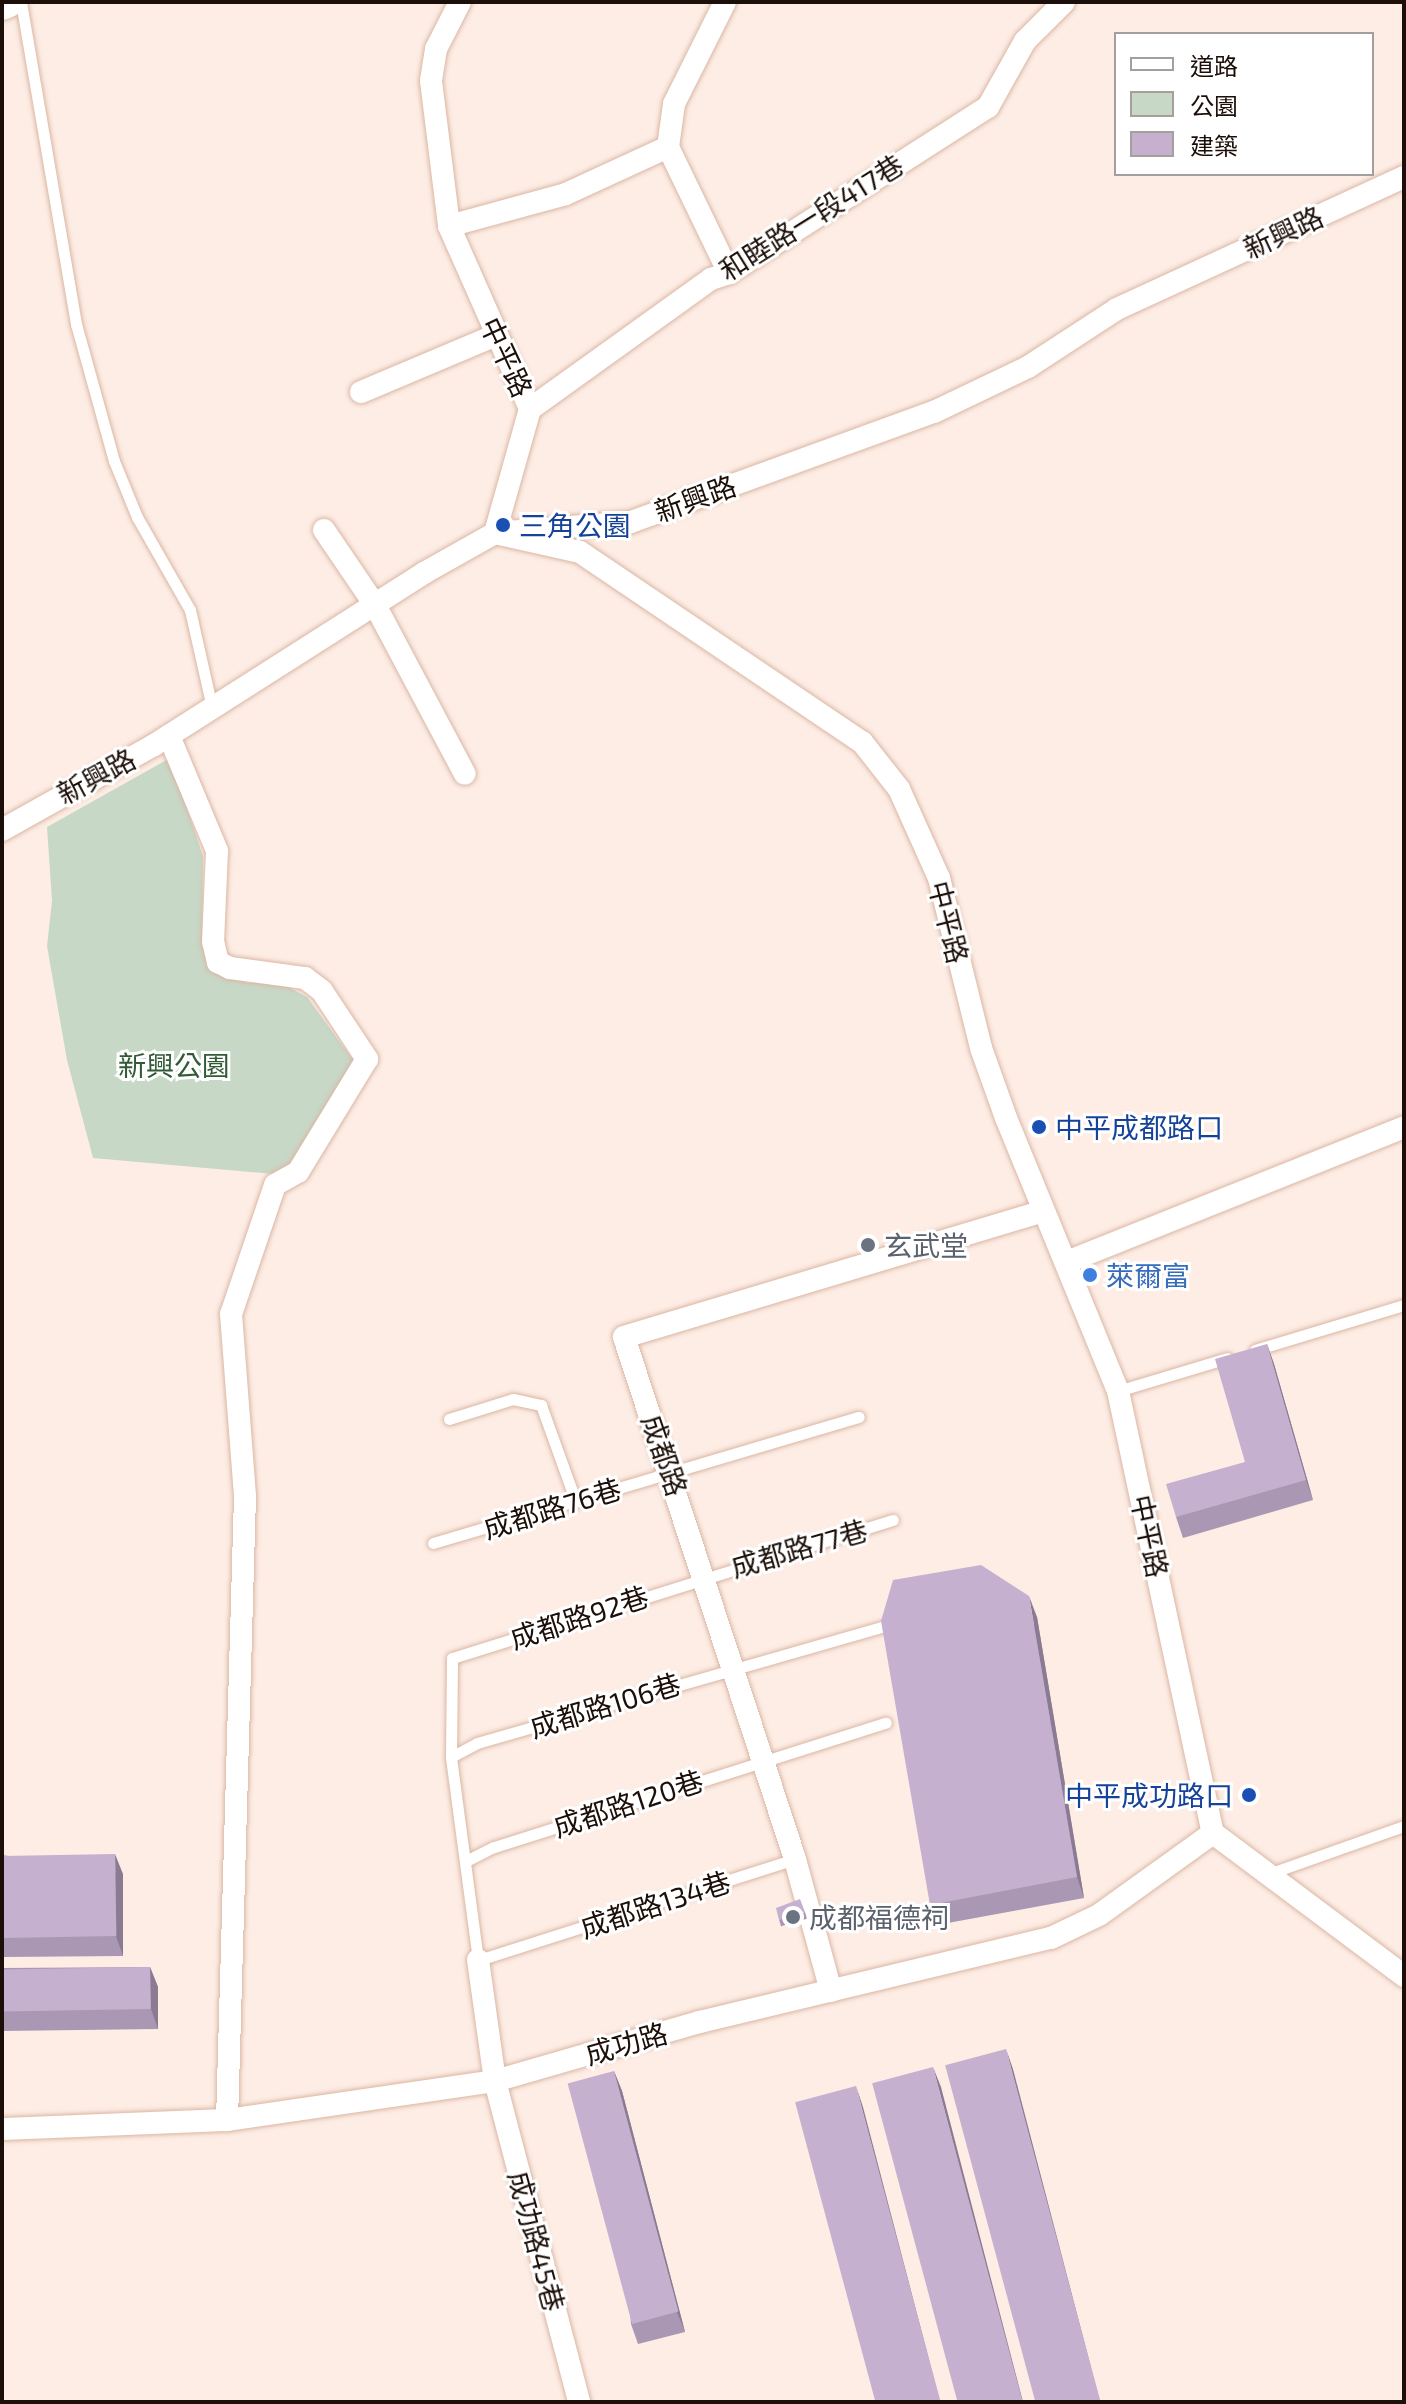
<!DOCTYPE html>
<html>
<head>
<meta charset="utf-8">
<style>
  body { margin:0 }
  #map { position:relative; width:1406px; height:2404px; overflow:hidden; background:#fdede5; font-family:"Exo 2","Noto Sans TC",sans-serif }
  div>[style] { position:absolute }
  .green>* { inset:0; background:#c7d8c7 }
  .roads { filter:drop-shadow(0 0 2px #dbb6a3) drop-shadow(0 0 2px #dbb6a3) }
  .lane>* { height:11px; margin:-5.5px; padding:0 5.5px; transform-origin:5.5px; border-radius:5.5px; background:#fff }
  .street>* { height:22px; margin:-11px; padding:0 11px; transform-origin:11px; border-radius:11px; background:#fff }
  .secondary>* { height:30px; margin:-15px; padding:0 15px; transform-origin:15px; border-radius:15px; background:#fff }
  .wall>* { inset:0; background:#a997b3; transform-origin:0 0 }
  .shaded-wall>* { inset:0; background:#8a7b92 }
  .building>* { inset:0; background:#c5b0d0; transform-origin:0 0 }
  .dots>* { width:22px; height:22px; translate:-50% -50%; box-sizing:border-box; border:4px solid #fff; border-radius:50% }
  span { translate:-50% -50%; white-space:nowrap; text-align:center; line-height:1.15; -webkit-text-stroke:6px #fff; paint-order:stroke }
  .street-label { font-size:28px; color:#1c0f09 }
  .transit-label { font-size:28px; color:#164399 }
  .left { translate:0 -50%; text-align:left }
  .right { translate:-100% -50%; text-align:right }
  .park-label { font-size:28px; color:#315b35 }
  .worship-label { font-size:28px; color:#5b616d }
  .shop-label { font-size:28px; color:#366cbe }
  .frame { position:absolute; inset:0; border:4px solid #1c0f09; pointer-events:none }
  .legend { position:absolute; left:1114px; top:32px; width:260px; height:144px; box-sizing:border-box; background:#fff; border:2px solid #a49f9d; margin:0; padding:10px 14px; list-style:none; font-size:24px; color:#1c0f09 }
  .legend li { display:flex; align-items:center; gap:16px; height:40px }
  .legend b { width:40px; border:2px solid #a49f9d }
</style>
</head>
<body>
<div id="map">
  <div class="green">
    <div style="clip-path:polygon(170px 758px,203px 856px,202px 947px,222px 974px,249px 983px,274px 979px,307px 997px,356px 1064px,284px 1175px,93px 1158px,67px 1060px,47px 946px,52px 901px,47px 827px)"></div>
  </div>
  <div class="roads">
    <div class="lane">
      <div style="left:21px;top:2px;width:327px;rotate:80.3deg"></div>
      <div style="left:76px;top:324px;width:142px;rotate:74.5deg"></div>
      <div style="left:114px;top:461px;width:61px;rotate:67.7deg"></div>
      <div style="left:137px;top:517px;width:107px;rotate:60.3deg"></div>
      <div style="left:190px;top:610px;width:100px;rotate:77.3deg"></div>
      <div style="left:1255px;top:1350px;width:156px;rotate:-16.8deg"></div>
      <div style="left:1118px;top:1391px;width:114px;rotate:-16.8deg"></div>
      <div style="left:449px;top:1419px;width:67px;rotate:-17.4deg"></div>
      <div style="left:513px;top:1399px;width:29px;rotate:12deg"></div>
      <div style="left:541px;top:1405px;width:103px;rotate:70.2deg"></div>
      <div style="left:433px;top:1543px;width:444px;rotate:-16.5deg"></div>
      <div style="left:451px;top:1757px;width:30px;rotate:-28deg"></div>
      <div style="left:477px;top:1743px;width:428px;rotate:-16deg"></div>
      <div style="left:795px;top:1859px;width:333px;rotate:162.3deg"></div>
      <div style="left:478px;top:1960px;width:205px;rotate:-97.6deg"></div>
      <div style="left:451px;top:1757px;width:99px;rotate:-89.4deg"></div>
      <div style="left:452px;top:1658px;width:462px;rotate:-17.4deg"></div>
      <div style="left:466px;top:1861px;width:31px;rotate:-27deg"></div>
      <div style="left:494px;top:1847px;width:411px;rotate:-17.6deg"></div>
      <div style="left:1271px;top:1873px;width:141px;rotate:-19.5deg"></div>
    </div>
    <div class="street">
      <div style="left:460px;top:2px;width:53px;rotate:117.1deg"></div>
      <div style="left:436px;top:49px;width:32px;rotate:99deg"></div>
      <div style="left:431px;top:81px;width:146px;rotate:82.9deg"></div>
      <div style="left:449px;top:226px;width:200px;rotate:66.1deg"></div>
      <div style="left:530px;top:409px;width:129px;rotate:105.8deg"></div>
      <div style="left:725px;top:2px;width:114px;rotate:116.6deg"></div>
      <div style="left:674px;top:104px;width:43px;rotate:97.9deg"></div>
      <div style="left:668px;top:147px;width:140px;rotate:64.2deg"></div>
      <div style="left:449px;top:226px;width:121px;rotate:-15.3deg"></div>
      <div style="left:566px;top:194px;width:112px;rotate:-24.7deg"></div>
      <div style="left:361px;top:392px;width:147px;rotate:-22.9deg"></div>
      <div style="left:530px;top:409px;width:223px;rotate:-35.7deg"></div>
      <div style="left:711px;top:279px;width:19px;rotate:-18deg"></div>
      <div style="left:729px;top:273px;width:308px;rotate:-32.7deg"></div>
      <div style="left:988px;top:107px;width:76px;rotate:-60.7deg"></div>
      <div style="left:1025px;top:41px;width:55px;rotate:-45deg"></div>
      <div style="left:324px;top:530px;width:91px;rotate:55.8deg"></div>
      <div style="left:375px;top:605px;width:191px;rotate:62deg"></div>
      <div style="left:495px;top:533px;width:87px;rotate:12.6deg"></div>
      <div style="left:580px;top:552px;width:340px;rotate:34deg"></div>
      <div style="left:862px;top:742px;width:60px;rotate:51.8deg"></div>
      <div style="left:899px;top:789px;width:98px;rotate:65.8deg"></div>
      <div style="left:939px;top:878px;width:175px;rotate:76.1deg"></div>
      <div style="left:981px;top:1048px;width:74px;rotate:70.3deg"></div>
      <div style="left:1006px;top:1118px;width:295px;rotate:67.7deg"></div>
      <div style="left:1118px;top:1391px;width:452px;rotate:77.9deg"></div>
      <div style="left:1213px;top:1833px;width:239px;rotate:36.8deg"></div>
      <div style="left:169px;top:736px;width:125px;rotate:67.3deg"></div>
      <div style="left:217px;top:851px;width:90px;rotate:92.5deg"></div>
      <div style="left:213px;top:941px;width:22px;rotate:77deg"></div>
      <div style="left:218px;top:962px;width:13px;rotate:27deg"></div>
      <div style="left:230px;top:968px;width:76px;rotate:7.6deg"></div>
      <div style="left:305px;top:978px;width:21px;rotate:37deg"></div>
      <div style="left:322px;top:991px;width:82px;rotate:56.5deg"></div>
      <div style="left:367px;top:1059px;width:132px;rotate:121.4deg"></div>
      <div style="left:298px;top:1172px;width:26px;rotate:151deg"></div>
      <div style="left:275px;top:1185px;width:136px;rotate:108.8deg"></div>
      <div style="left:231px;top:1314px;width:183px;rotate:85.6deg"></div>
      <div style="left:245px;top:1496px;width:624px;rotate:91.65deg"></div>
      <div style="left:2px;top:830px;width:174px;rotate:-29.2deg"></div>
      <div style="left:154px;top:745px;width:320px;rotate:-32.5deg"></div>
      <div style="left:424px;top:573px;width:81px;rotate:-29.4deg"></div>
      <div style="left:495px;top:533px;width:136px;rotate:-4.6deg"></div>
      <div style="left:631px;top:522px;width:322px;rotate:-20deg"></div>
      <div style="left:934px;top:412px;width:104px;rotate:-25.6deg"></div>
      <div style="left:1028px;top:367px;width:106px;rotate:-33.1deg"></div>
      <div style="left:1117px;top:309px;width:316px;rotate:-24.7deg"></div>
      <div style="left:1067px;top:1262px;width:363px;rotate:-21.8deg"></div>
      <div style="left:478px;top:1960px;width:122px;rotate:82deg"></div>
      <div style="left:495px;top:2081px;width:332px;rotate:75.3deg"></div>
      <div style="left:831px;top:1991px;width:137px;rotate:-105.3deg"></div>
      <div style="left:795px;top:1859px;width:549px;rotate:-108.14deg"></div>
      <div style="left:624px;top:1337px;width:435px;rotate:-16.7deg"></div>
      <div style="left:2px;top:2129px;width:225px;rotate:-2.3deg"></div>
      <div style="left:227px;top:2120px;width:271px;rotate:-8.3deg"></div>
      <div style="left:495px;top:2081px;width:213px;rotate:-16.1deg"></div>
      <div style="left:700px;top:2022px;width:361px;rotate:-13.5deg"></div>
      <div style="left:1051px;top:1938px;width:53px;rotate:-25.6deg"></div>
      <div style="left:1099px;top:1915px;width:140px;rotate:-35.7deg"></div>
    </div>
    <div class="secondary">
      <div style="left:2px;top:5px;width:8px;rotate:-23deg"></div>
    </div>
  </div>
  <div class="wall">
    <div style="clip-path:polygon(1267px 1344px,1274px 1364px,1313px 1500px,1183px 1538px,1176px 1517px,1245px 1462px)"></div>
    <div style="clip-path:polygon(1037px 1617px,1084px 1898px,937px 1925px,930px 1905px)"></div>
    <div style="clip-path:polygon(2px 1855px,123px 1874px,123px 1956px,2px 1957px)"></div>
    <div style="left:805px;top:1912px;width:7px;height:27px;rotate:74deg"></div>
    <div style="clip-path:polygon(150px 1967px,158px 1987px,158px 2029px,2px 2031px,2px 1968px)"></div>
    <div style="clip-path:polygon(614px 2071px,622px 2091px,685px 2332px,638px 2344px,631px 2324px)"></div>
  </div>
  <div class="shaded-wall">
    <div style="clip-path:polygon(1267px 1344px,1274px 1364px,1313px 1500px,1306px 1480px)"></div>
    <div style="clip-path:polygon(1029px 1596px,1037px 1617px,1084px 1898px,1077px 1877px)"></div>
    <div style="clip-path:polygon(115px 1854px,123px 1874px,123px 1956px,116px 1936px)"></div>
    <div style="clip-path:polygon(150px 1967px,158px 1987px,158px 2029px,151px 2009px)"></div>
    <div style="clip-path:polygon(1006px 2049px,1013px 2069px,1100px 2402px,1098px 2402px)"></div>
    <div style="clip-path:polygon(933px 2067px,941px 2087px,1023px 2402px,1021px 2402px)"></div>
    <div style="clip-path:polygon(614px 2071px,622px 2091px,685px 2332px,677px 2312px)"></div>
    <div style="clip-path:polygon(856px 2086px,863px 2107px,940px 2402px,938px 2402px)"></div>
  </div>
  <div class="building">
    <div style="clip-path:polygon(1267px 1344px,1306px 1480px,1176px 1517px,1166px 1484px,1245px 1462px,1215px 1359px)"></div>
    <div style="clip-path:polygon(981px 1565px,1029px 1596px,1077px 1877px,930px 1905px,881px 1621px,893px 1580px)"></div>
    <div style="left:115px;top:1854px;width:82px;height:113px;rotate:89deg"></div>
    <div style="clip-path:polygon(800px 1899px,805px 1912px,779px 1920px,776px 1908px)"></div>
    <div style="left:150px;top:1967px;width:42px;height:148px;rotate:89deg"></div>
    <div style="left:1006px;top:2049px;width:365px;height:63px;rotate:75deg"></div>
    <div style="left:933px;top:2067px;width:346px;height:63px;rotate:75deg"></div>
    <div style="left:614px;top:2071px;width:249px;height:48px;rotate:75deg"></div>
    <div style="left:856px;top:2086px;width:326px;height:63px;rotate:75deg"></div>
  </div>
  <div class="dots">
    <div style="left:503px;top:525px;background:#1a4fb4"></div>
    <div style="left:1039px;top:1127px;background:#1a4fb4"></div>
    <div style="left:868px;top:1245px;background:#6b7280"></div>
    <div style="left:1090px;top:1275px;background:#3f7fe0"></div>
    <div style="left:1249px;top:1795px;background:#1a4fb4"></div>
    <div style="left:793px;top:1917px;background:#6b7280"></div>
  </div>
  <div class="street-label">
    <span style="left:811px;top:217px;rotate:-32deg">和睦路一段417巷</span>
    <span style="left:1283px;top:232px;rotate:-25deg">新興路</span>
    <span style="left:507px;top:357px;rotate:65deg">中平路</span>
    <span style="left:695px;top:498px;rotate:-20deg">新興路</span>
    <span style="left:96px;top:776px;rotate:-28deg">新興路</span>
    <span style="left:949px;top:922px;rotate:76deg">中平路</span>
    <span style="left:665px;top:1455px;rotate:71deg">成都路</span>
    <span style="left:552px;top:1508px;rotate:-17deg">成都路76巷</span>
    <span style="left:1150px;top:1536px;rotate:78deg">中平路</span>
    <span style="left:799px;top:1548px;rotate:-16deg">成都路77巷</span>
    <span style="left:579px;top:1617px;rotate:-18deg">成都路92巷</span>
    <span style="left:605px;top:1705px;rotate:-17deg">成都路106巷</span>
    <span style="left:628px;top:1803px;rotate:-18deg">成都路120巷</span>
    <span style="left:655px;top:1904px;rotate:-18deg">成都路134巷</span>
    <span style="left:626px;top:2043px;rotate:-16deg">成功路</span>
    <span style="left:537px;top:2241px;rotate:75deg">成功路45巷</span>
  </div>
  <div class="transit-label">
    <span class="left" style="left:519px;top:525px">三角公園</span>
    <span class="left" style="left:1055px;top:1127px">中平成都路口</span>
    <span class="right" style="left:1233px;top:1795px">中平成功路口</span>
  </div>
  <div class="park-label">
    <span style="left:174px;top:1065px">新興公園</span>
  </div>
  <div class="worship-label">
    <span class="left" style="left:884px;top:1245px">玄武堂</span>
    <span class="left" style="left:809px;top:1917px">成都福德祠</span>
  </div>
  <div class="shop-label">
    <span class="left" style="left:1106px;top:1275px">萊爾富</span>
  </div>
  <div class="frame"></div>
  <ul class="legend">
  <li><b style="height:10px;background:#fff"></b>道路</li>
  <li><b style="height:22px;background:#c7d8c7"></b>公園</li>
  <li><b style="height:22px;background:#c5b0d0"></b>建築</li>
  </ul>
</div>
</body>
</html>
